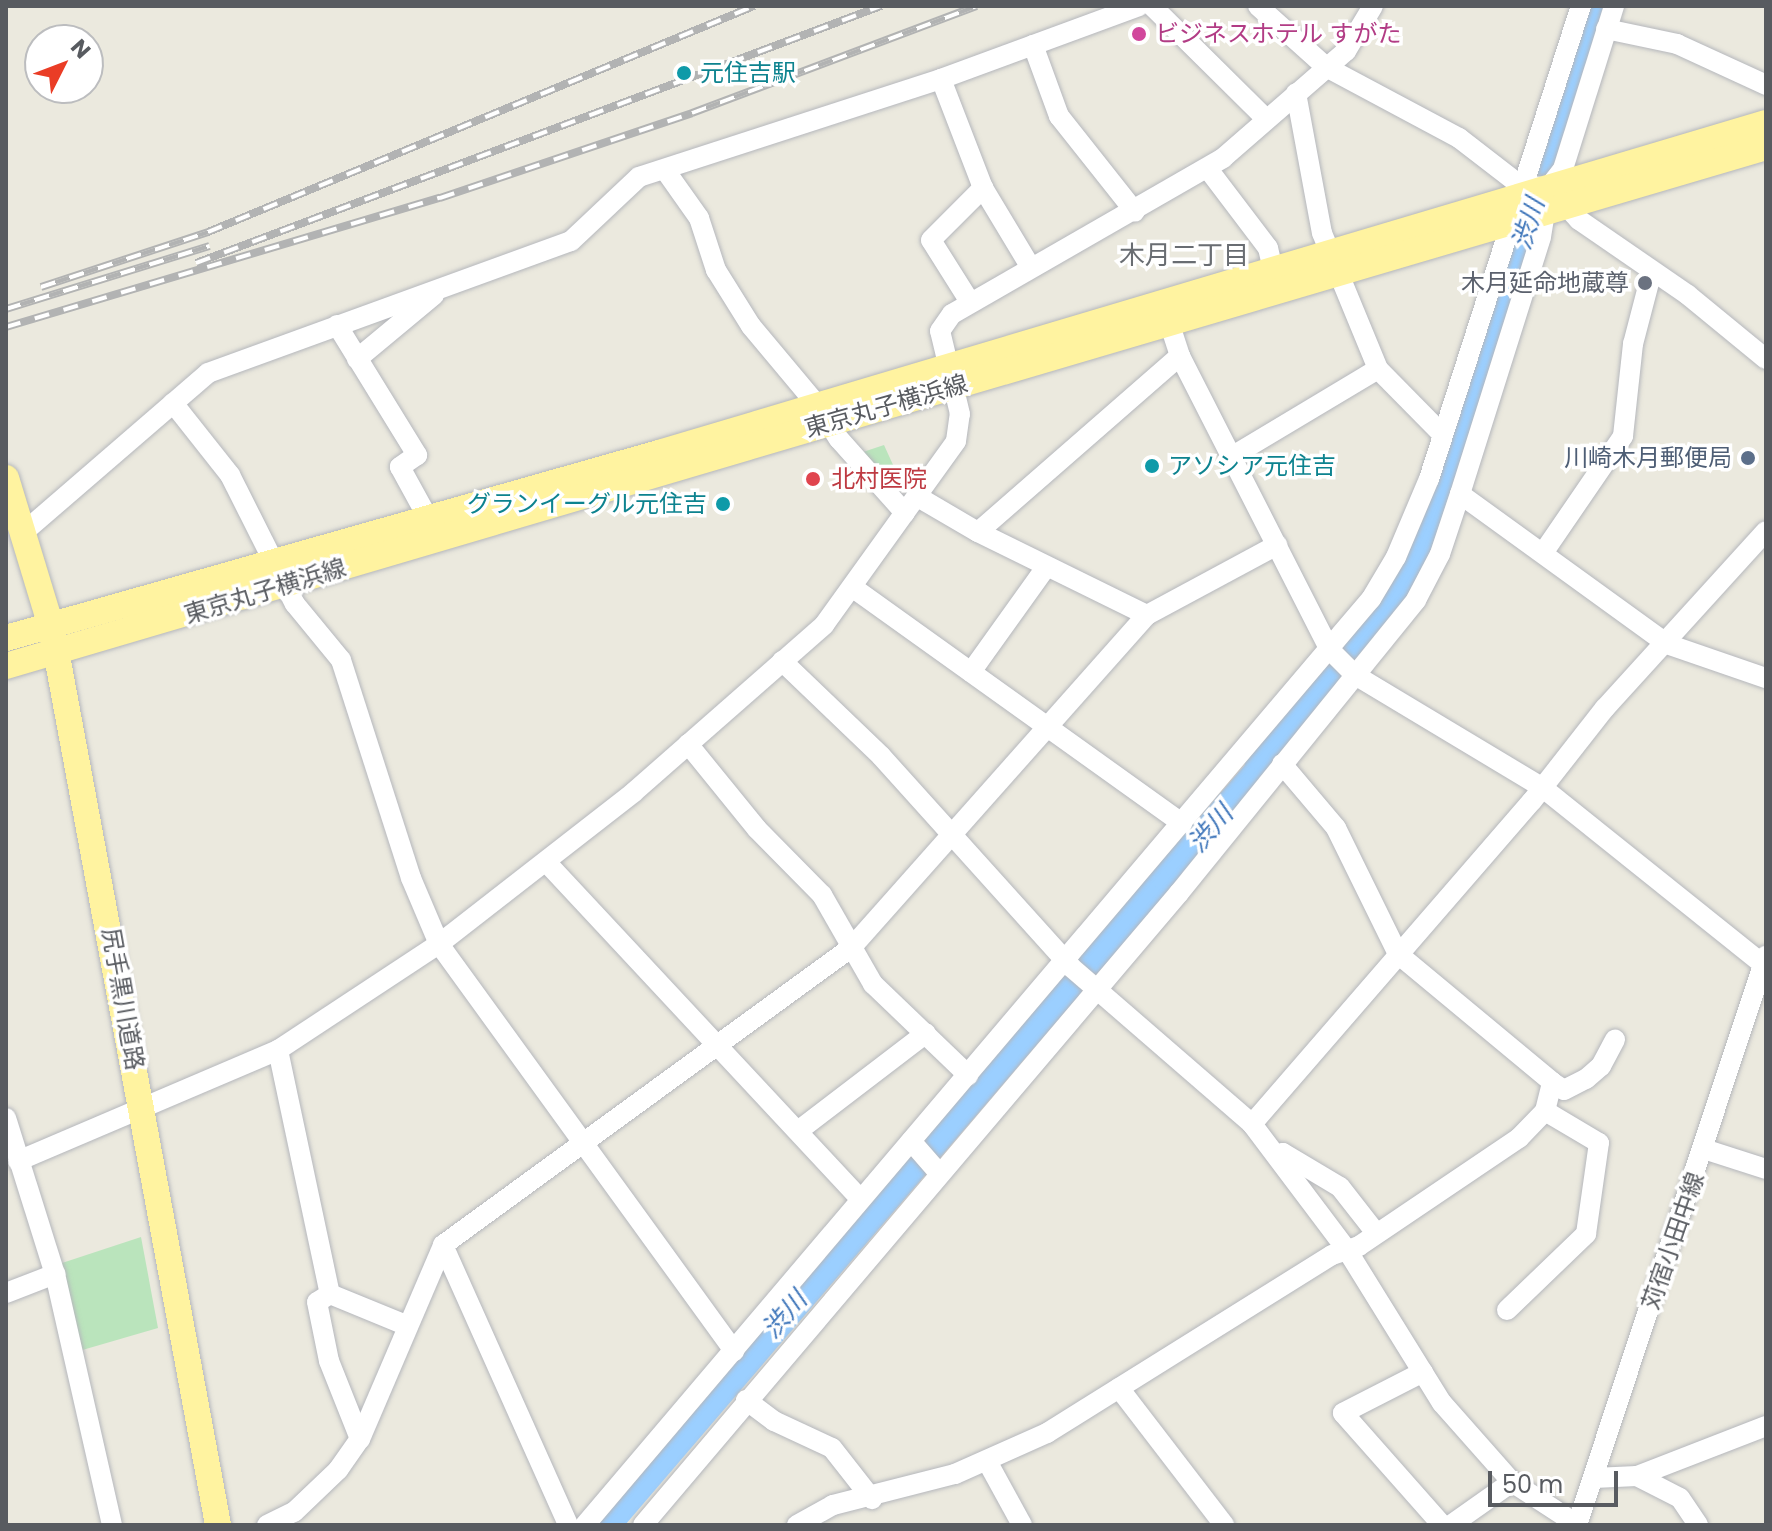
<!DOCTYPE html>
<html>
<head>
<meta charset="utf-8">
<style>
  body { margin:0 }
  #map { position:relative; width:1772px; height:1531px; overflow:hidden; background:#ebe9de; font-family:Poppins,"Noto Sans JP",sans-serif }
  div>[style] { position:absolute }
  .green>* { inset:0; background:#bae4bc }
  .river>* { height:32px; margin:-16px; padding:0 16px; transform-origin:16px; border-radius:16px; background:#9bcfff }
  .roads { filter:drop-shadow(0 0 2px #b5b7bc) drop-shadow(0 0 2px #b5b7bc) }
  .minor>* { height:20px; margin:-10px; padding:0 10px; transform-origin:10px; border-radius:10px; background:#fff }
  .major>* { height:26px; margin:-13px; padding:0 13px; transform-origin:13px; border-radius:13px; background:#fff3a0 }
  .rail>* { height:8px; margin-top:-4px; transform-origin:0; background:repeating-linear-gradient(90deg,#fff 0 15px,#b2b3b3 0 30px); box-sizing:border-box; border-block:2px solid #b2b3b3 }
  .dots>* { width:22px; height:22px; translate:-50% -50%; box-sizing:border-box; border:4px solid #fff; border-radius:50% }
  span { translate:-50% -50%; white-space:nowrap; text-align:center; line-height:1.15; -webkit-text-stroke:7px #fff; paint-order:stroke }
  .hotel-label { font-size:24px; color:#b23c85 }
  .left { translate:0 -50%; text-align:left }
  .culture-label { font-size:24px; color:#0d838f }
  .right { translate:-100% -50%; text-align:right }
  .worship-label { font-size:24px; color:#5b616d }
  .street-label { font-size:24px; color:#585b60 }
  .service-label { font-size:24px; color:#4e5e75 }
  .health-label { font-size:24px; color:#be3a42 }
  .water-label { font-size:26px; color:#3c74b9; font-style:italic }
  .neighbourhood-label { font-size:26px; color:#696d72 }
  .frame { position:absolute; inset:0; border:8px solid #585b60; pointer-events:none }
  .north { position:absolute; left:24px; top:24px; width:80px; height:80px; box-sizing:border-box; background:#fff; border:2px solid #bcbdbf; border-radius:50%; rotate:48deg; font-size:22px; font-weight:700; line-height:32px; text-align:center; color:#585b60 }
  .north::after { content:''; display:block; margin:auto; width:28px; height:36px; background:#ea3d26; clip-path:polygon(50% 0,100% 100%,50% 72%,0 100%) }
  .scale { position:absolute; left:1488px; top:1471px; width:130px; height:36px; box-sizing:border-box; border:4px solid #585b60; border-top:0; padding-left:10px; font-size:24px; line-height:28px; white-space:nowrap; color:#585b60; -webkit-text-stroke:6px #fff; paint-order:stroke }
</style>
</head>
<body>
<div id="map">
  <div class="green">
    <div style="clip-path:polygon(884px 445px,894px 467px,880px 481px,857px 454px)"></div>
    <div style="clip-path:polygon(141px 1237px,158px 1328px,79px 1351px,59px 1264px)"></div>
  </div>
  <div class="river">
    <div style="left:604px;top:1525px;width:859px;rotate:-49.39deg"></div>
    <div style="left:1163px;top:873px;width:19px;rotate:-28deg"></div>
    <div style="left:1180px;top:864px;width:122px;rotate:-49deg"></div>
    <div style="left:1260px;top:772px;width:17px;rotate:-83deg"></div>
    <div style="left:1262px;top:755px;width:221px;rotate:-50.3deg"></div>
    <div style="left:1403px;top:585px;width:75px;rotate:-63.1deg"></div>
    <div style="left:1437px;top:518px;width:537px;rotate:-72.54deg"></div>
  </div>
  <div class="roads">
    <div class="minor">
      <div style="left:1152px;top:6px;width:161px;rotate:44.7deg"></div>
      <div style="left:1258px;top:6px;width:91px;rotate:41.9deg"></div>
      <div style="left:1326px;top:67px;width:151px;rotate:28.1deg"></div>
      <div style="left:1459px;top:138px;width:78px;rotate:37.7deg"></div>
      <div style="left:1521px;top:186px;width:28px;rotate:2deg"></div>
      <div style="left:1549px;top:187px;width:45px;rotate:47.7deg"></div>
      <div style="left:1579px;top:220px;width:132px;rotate:34.5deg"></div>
      <div style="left:1688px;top:295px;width:101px;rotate:39.4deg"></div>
      <div style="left:1606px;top:29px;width:73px;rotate:11.9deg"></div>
      <div style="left:1677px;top:44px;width:98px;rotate:24.7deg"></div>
      <div style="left:1033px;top:45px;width:76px;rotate:69.9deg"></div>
      <div style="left:1059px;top:116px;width:122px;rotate:51.6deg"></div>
      <div style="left:941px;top:79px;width:117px;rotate:68.9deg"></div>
      <div style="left:983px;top:188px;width:93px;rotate:59deg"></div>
      <div style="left:1296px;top:93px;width:142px;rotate:79.5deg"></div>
      <div style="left:1322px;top:233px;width:147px;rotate:67.6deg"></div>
      <div style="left:1378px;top:369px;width:91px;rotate:45.4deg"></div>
      <div style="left:1208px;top:169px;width:99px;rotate:52.8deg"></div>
      <div style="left:1268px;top:248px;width:37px;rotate:77deg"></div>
      <div style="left:665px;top:170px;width:59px;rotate:54.7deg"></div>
      <div style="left:699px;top:218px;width:55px;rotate:71.9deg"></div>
      <div style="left:716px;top:270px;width:66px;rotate:58deg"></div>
      <div style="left:751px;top:326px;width:104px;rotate:50.1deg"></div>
      <div style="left:818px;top:406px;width:39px;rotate:58deg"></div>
      <div style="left:839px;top:439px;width:99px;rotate:48.3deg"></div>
      <div style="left:970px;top:302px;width:73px;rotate:-122.2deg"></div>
      <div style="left:931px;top:240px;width:74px;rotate:-45deg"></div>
      <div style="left:1165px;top:310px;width:48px;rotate:71.9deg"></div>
      <div style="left:1180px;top:356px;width:330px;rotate:63deg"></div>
      <div style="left:1330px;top:650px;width:35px;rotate:45deg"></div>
      <div style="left:1355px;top:675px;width:219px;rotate:31deg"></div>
      <div style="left:1543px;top:788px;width:283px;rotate:38.7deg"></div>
      <div style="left:337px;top:325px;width:153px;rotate:58.4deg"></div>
      <div style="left:417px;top:455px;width:21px;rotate:145deg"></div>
      <div style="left:400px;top:467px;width:60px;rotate:61.3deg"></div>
      <div style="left:357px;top:359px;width:100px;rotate:-39.7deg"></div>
      <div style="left:173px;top:403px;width:92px;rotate:51.6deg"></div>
      <div style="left:230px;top:475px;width:144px;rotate:63.3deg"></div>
      <div style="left:295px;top:604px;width:72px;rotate:50.6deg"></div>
      <div style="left:341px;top:660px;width:229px;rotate:72.2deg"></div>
      <div style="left:411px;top:878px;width:72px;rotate:67deg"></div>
      <div style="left:439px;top:944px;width:503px;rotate:54.06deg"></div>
      <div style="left:1231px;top:457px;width:171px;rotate:-30.9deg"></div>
      <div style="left:1460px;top:494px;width:256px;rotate:35.9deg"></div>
      <div style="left:1667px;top:644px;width:105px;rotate:19deg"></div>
      <div style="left:918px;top:497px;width:69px;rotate:30.3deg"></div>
      <div style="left:978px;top:532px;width:188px;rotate:26.2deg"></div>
      <div style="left:24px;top:532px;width:243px;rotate:-40.8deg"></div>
      <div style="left:208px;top:373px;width:386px;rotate:-20deg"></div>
      <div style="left:571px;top:241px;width:93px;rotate:-43.3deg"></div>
      <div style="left:639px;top:177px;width:318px;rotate:-18deg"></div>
      <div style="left:941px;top:79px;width:211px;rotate:-20.2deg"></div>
      <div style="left:978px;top:532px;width:268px;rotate:-41.1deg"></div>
      <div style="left:1543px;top:553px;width:142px;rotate:-55.6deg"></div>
      <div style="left:1623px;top:436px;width:93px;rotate:-83.8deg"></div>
      <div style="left:1633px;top:344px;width:75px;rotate:-75.4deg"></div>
      <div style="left:852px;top:587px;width:406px;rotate:35.6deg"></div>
      <div style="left:782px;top:661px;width:137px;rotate:43.8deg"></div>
      <div style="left:881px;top:756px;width:284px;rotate:48deg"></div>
      <div style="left:1071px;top:967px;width:240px;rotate:40.9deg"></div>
      <div style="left:1252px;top:1124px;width:158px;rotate:53deg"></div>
      <div style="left:1347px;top:1250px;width:180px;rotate:58.2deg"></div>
      <div style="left:1442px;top:1403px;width:106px;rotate:48.5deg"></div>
      <div style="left:1512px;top:1482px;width:79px;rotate:33.1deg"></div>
      <div style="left:971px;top:672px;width:130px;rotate:-54.4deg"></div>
      <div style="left:688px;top:744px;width:109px;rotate:50.9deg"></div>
      <div style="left:757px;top:829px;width:93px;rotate:45.4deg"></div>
      <div style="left:822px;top:895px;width:103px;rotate:60.2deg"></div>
      <div style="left:873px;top:984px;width:132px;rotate:43.8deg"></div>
      <div style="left:1282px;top:764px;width:84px;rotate:49.8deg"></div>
      <div style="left:1336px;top:828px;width:140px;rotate:63.8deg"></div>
      <div style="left:1398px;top:954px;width:200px;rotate:39.7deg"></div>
      <div style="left:1552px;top:1082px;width:14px;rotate:34deg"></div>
      <div style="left:1564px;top:1090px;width:25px;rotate:-27deg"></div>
      <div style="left:1586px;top:1079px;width:20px;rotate:-41deg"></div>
      <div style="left:1601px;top:1066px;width:30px;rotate:-62deg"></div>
      <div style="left:548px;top:864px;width:458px;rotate:47deg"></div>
      <div style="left:278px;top:1050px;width:249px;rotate:78deg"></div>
      <div style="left:330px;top:1294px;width:84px;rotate:22.3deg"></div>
      <div style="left:6px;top:1118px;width:164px;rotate:72.6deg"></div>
      <div style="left:55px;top:1274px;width:257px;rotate:77.2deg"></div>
      <div style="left:1252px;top:1124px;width:427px;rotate:-49.1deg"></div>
      <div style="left:1532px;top:801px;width:118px;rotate:-51.9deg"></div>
      <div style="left:1605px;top:708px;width:239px;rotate:-47.7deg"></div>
      <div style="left:798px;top:1131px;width:161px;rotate:-37.4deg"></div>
      <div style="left:911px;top:1141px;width:41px;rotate:48.9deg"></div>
      <div style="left:1704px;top:1149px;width:65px;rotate:17.9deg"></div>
      <div style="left:1276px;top:1155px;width:7px;rotate:-16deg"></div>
      <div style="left:1283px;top:1153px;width:66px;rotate:30.8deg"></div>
      <div style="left:1340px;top:1187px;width:58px;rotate:52deg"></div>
      <div style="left:18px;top:1161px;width:283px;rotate:-23.1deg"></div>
      <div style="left:278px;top:1050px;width:193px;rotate:-33.4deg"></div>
      <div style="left:439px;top:944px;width:247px;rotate:-37.9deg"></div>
      <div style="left:634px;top:792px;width:253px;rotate:-41.3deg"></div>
      <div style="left:824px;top:625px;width:226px;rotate:-54.3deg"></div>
      <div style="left:956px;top:441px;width:27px;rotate:-82deg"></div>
      <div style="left:960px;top:414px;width:85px;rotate:-103.5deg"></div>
      <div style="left:940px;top:331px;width:21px;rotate:-55deg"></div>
      <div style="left:952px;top:314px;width:313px;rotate:-29.9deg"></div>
      <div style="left:1223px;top:158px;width:163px;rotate:-41deg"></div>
      <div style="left:1346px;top:51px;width:52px;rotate:-59deg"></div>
      <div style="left:443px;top:1245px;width:307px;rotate:65.9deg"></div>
      <div style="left:6px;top:1293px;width:53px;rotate:-21.2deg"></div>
      <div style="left:330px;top:1294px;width:15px;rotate:148deg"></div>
      <div style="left:317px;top:1302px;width:60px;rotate:78.5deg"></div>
      <div style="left:329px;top:1361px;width:84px;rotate:68.3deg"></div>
      <div style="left:1507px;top:1310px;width:110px;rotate:-43.9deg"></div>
      <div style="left:1586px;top:1234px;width:92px;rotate:-81.9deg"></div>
      <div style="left:1599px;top:1143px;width:63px;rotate:-149.3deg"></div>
      <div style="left:1423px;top:1372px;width:90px;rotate:152.9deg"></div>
      <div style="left:1343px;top:1413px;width:149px;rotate:48.5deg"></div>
      <div style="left:1119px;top:1388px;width:173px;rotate:52.5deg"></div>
      <div style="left:746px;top:1400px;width:35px;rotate:37deg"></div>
      <div style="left:774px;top:1421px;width:64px;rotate:25deg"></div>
      <div style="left:832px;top:1448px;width:65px;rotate:51.9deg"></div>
      <div style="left:987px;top:1461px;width:73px;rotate:61.3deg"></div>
      <div style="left:1637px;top:1476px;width:48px;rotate:27.1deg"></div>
      <div style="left:1680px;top:1498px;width:32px;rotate:56deg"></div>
      <div style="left:1594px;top:1478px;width:43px;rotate:-2.7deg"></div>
      <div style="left:1637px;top:1476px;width:138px;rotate:-21.2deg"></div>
      <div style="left:267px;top:1525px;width:30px;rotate:-26deg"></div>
      <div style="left:294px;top:1512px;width:61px;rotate:-43.7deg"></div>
      <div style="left:338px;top:1470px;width:38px;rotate:-55deg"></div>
      <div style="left:360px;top:1439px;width:211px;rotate:-66.8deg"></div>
      <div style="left:443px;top:1245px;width:506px;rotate:-36.08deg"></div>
      <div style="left:852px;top:947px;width:444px;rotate:-48.4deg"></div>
      <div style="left:1147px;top:615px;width:148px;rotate:-28.3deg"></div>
      <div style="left:585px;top:1525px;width:1215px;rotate:-49.68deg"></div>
      <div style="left:1371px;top:599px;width:49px;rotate:-59.2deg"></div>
      <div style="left:1396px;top:557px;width:85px;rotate:-67.1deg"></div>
      <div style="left:1429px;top:479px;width:497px;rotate:-72.2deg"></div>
      <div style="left:643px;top:1525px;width:829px;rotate:-49.7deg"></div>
      <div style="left:1179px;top:893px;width:377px;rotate:-51deg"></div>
      <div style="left:1416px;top:600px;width:52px;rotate:-62.4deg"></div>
      <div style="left:1440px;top:554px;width:63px;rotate:-71.6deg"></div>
      <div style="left:1460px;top:494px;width:269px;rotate:-72.5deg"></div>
      <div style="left:1541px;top:237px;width:51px;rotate:-80.9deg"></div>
      <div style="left:1549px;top:187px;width:23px;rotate:-52deg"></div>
      <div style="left:1563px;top:169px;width:171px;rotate:-72.6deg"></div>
      <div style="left:797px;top:1525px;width:41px;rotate:-29.1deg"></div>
      <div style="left:833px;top:1505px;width:126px;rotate:-14.3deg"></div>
      <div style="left:955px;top:1474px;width:101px;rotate:-24deg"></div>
      <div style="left:1047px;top:1433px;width:336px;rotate:-32deg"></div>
      <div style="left:1332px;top:1255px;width:28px;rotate:-18deg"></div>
      <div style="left:1359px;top:1246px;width:193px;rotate:-34deg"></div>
      <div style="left:1519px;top:1138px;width:37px;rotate:-46deg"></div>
      <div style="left:1545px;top:1111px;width:30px;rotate:-76deg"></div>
      <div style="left:1451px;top:1525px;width:75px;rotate:-35.2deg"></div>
      <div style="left:1577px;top:1525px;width:600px;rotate:-71.63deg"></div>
    </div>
    <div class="major">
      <div style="left:6px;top:478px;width:158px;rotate:73.1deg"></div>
      <div style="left:52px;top:629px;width:911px;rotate:79.5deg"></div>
      <div style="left:6px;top:638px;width:679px;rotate:-15.82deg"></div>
      <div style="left:659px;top:453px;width:1155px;rotate:-16.6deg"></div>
      <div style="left:6px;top:666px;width:1835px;rotate:-16.43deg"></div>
    </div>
  </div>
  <div class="rail">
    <div style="left:196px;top:263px;width:732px;rotate:-20.57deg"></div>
    <div style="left:41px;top:287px;width:176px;rotate:-18.2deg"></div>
    <div style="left:208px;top:232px;width:591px;rotate:-22.49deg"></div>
    <div style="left:6px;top:309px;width:213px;rotate:-17.2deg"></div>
    <div style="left:6px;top:327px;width:453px;rotate:-16.6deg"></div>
    <div style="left:440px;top:198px;width:266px;rotate:-18.6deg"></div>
    <div style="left:692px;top:113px;width:304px;rotate:-20.6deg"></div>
  </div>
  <div class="dots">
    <div style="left:1139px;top:34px;background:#d1479c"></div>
    <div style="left:684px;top:73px;background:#0f9aa8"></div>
    <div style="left:1645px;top:283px;background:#6b7280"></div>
    <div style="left:1748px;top:458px;background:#5c6f8a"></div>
    <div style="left:1152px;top:466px;background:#0f9aa8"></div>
    <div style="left:813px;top:479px;background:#e0444e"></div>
    <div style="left:723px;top:504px;background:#0f9aa8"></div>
  </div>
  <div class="hotel-label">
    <span class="left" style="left:1155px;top:34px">ビジネスホテル すがた</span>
  </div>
  <div class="culture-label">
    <span class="left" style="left:700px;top:73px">元住吉駅</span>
    <span class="left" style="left:1168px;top:466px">アソシア元住吉</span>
    <span class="right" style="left:707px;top:504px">グランイーグル元住吉</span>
  </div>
  <div class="worship-label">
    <span class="right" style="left:1629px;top:283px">木月延命地蔵尊</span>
  </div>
  <div class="street-label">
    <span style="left:886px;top:406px;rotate:-16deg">東京丸子横浜線</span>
    <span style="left:265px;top:591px;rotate:-17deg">東京丸子横浜線</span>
    <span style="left:123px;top:999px;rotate:80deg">尻手黒川道路</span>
    <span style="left:1673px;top:1241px;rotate:-71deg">苅宿小田中線</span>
  </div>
  <div class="service-label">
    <span class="right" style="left:1732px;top:458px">川崎木月郵便局</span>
  </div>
  <div class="health-label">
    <span class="left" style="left:831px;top:479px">北村医院</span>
  </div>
  <div class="water-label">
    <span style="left:1529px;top:224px;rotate:-73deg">渋川</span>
    <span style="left:1211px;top:829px;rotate:-49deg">渋川</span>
    <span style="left:785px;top:1315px;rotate:-49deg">渋川</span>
  </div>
  <div class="neighbourhood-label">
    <span style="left:1184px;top:256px">木月二丁目</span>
  </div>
  <div class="frame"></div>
  <div class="north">N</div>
  <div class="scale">50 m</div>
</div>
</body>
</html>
